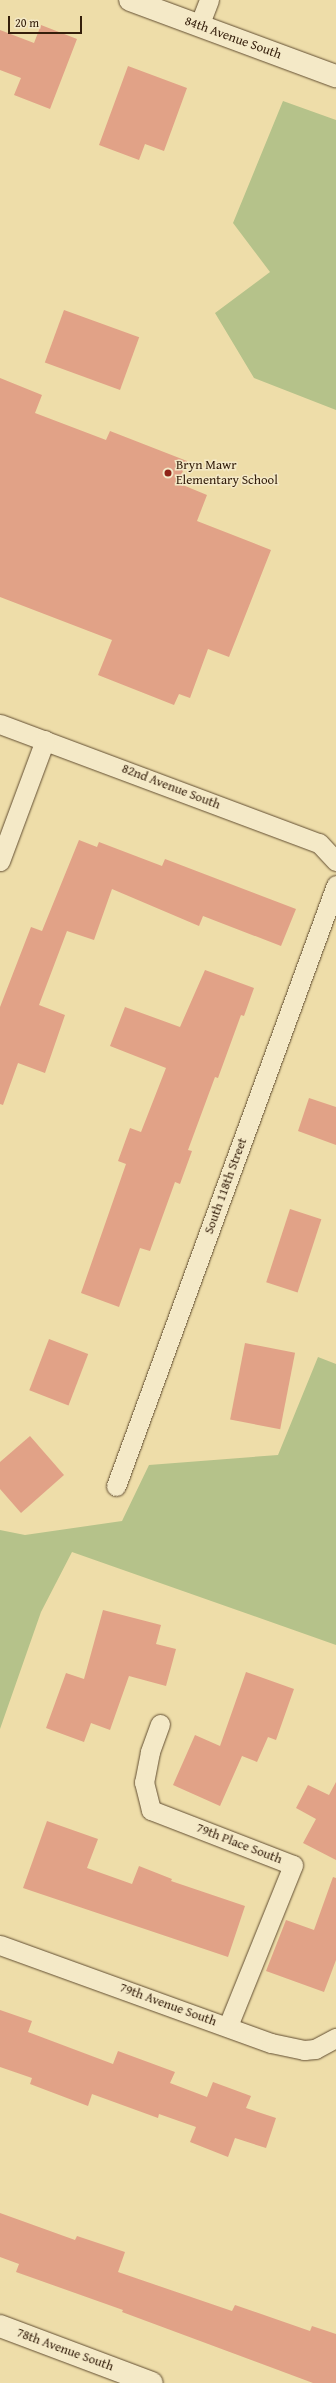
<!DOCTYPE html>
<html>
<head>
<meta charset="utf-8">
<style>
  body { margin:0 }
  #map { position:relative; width:336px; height:2383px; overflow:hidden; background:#eedda9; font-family:"Gentium Book Plus",serif }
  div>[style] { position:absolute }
  .green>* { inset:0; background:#b5c28a }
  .building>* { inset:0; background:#e1a287; transform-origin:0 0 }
  .roads { filter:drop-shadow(0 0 1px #624e32) drop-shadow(0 0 1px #624e32) }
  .minor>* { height:19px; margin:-9.5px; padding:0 9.5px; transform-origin:9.5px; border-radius:9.5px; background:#f4e9c7 }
  .tertiary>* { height:22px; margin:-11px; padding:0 11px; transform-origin:11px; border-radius:11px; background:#f4e9c7 }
  .dots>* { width:11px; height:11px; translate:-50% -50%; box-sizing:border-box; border:2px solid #f4e9c7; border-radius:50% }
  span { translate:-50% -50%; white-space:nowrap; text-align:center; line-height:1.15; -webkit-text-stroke:3px #f4e9c7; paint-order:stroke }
  .street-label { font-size:13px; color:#341e0b }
  .poi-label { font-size:13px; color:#341e0b }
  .left { translate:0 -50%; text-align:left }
  .scale { position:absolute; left:8px; top:16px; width:74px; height:18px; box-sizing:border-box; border:2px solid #341e0b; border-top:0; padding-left:5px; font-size:12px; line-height:14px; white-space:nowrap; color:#341e0b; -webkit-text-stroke:3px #f4e9c7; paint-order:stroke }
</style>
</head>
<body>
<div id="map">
  <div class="green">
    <div style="clip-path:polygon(283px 101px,336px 120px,336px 410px,254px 378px,215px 313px,270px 272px,233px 223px)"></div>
    <div style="clip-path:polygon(318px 1357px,336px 1364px,336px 1645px,72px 1552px,41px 1612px,0 1729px,0 1530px,25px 1535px,122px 1521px,149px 1465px,278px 1455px)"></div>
  </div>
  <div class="building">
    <div style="clip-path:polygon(41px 25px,77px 39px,50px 109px,14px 95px,21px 78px,0 70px,0 30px,34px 43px)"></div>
    <div style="clip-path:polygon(128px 66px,187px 88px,164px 151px,145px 144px,139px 160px,99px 145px)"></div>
    <div style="left:64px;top:310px;width:80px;height:56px;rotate:20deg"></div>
    <div style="clip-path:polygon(0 378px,42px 395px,35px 413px,106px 440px,110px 431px,187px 461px,178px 483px,207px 495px,197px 521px,271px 550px,229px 657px,208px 649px,190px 698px,179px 694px,174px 705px,98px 675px,112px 640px,0 597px)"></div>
    <div style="clip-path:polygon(79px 840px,97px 847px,99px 842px,162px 866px,165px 859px,296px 909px,281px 946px,203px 916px,199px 926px,112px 889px,94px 940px,67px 931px,39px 1005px,65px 1015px,45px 1073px,18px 1063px,3px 1105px,0 1104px,0 1007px,31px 927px,42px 931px)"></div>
    <div style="clip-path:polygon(205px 970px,254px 988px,244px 1016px,241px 1015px,218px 1078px,215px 1077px,188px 1150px,192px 1151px,180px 1184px,175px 1182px,150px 1251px,140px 1248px,119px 1307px,81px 1293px,126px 1164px,118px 1161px,130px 1128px,141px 1132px,166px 1068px,110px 1046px,125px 1007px,180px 1027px)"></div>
    <div style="clip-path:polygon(309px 1098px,336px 1107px,336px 1145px,298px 1131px)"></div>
    <div style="left:290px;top:1209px;width:33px;height:77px;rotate:18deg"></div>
    <div style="left:49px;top:1339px;width:42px;height:55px;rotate:21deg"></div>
    <div style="left:245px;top:1343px;width:51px;height:78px;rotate:11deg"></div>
    <div style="clip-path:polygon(30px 1436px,64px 1475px,21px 1513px,0 1489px,0 1462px)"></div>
    <div style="clip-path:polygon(103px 1610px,161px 1625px,156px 1644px,176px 1649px,166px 1686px,129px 1676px,110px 1730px,91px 1723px,84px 1742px,46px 1728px,66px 1673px,84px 1679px)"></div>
    <div style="clip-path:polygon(246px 1672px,294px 1689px,276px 1740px,268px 1737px,257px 1762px,242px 1756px,220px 1806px,173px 1785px,195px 1735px,220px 1746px)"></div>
    <div style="clip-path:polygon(336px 1782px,336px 1860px,303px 1843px,316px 1819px,296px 1808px,308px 1785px,329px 1795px)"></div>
    <div style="clip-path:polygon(47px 1821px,98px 1839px,87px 1868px,132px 1884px,139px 1866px,172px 1879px,171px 1881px,245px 1906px,228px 1957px,23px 1888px)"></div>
    <div style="clip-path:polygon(333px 1877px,336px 1878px,336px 1960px,324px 1992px,266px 1971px,286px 1920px,314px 1930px)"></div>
    <div style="clip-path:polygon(0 2010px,32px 2021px,28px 2032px,113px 2064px,118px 2051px,175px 2072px,170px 2083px,207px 2097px,213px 2082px,251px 2096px,246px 2108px,276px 2118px,266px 2148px,235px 2138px,228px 2157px,190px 2142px,196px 2127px,159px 2114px,158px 2118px,92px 2094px,88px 2106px,30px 2084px,32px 2078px,0 2067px)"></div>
    <div style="clip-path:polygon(0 2213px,75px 2240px,77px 2236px,125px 2252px,118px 2272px,232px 2311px,235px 2305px,310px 2331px,312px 2326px,336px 2334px,336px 2383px,313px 2383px,122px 2312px,123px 2310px,16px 2272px,19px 2264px,0 2257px)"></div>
  </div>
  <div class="roads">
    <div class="minor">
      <div style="left:199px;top:26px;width:28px;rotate:-69deg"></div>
      <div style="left:0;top:724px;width:340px;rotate:20.5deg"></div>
      <div style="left:319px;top:843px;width:25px;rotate:47deg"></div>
      <div style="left:0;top:861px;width:129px;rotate:-69.6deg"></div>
      <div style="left:116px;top:1486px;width:640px;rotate:-69.89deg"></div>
      <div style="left:160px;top:1724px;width:30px;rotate:110deg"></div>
      <div style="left:150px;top:1752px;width:31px;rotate:101deg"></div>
      <div style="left:144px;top:1782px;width:29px;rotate:76deg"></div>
      <div style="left:151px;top:1810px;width:152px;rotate:21.2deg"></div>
      <div style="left:293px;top:1865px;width:174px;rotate:112deg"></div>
      <div style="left:0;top:1945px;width:288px;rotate:19.9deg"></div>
      <div style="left:271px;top:2043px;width:34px;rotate:12deg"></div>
      <div style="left:304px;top:2050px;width:11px;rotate:-5deg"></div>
      <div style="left:315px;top:2049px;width:24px;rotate:-28deg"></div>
    </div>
    <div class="tertiary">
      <div style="left:130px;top:0;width:220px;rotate:20.3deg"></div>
      <div style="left:0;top:2326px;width:162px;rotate:20.6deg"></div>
    </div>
  </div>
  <div class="dots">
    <div style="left:168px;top:473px;background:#8f2418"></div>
  </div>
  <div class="street-label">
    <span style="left:233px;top:38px;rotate:20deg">84th Avenue South</span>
    <span style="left:171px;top:787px;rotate:21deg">82nd Avenue South</span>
    <span style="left:226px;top:1186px;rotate:-70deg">South 118th Street</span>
    <span style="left:239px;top:1844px;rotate:21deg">79th Place South</span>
    <span style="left:168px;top:2005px;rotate:20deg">79th Avenue South</span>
    <span style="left:65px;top:2350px;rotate:20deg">78th Avenue South</span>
  </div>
  <div class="poi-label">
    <span class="left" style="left:176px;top:473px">Bryn Mawr<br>Elementary School</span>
  </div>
  <div class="scale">20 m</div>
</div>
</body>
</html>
